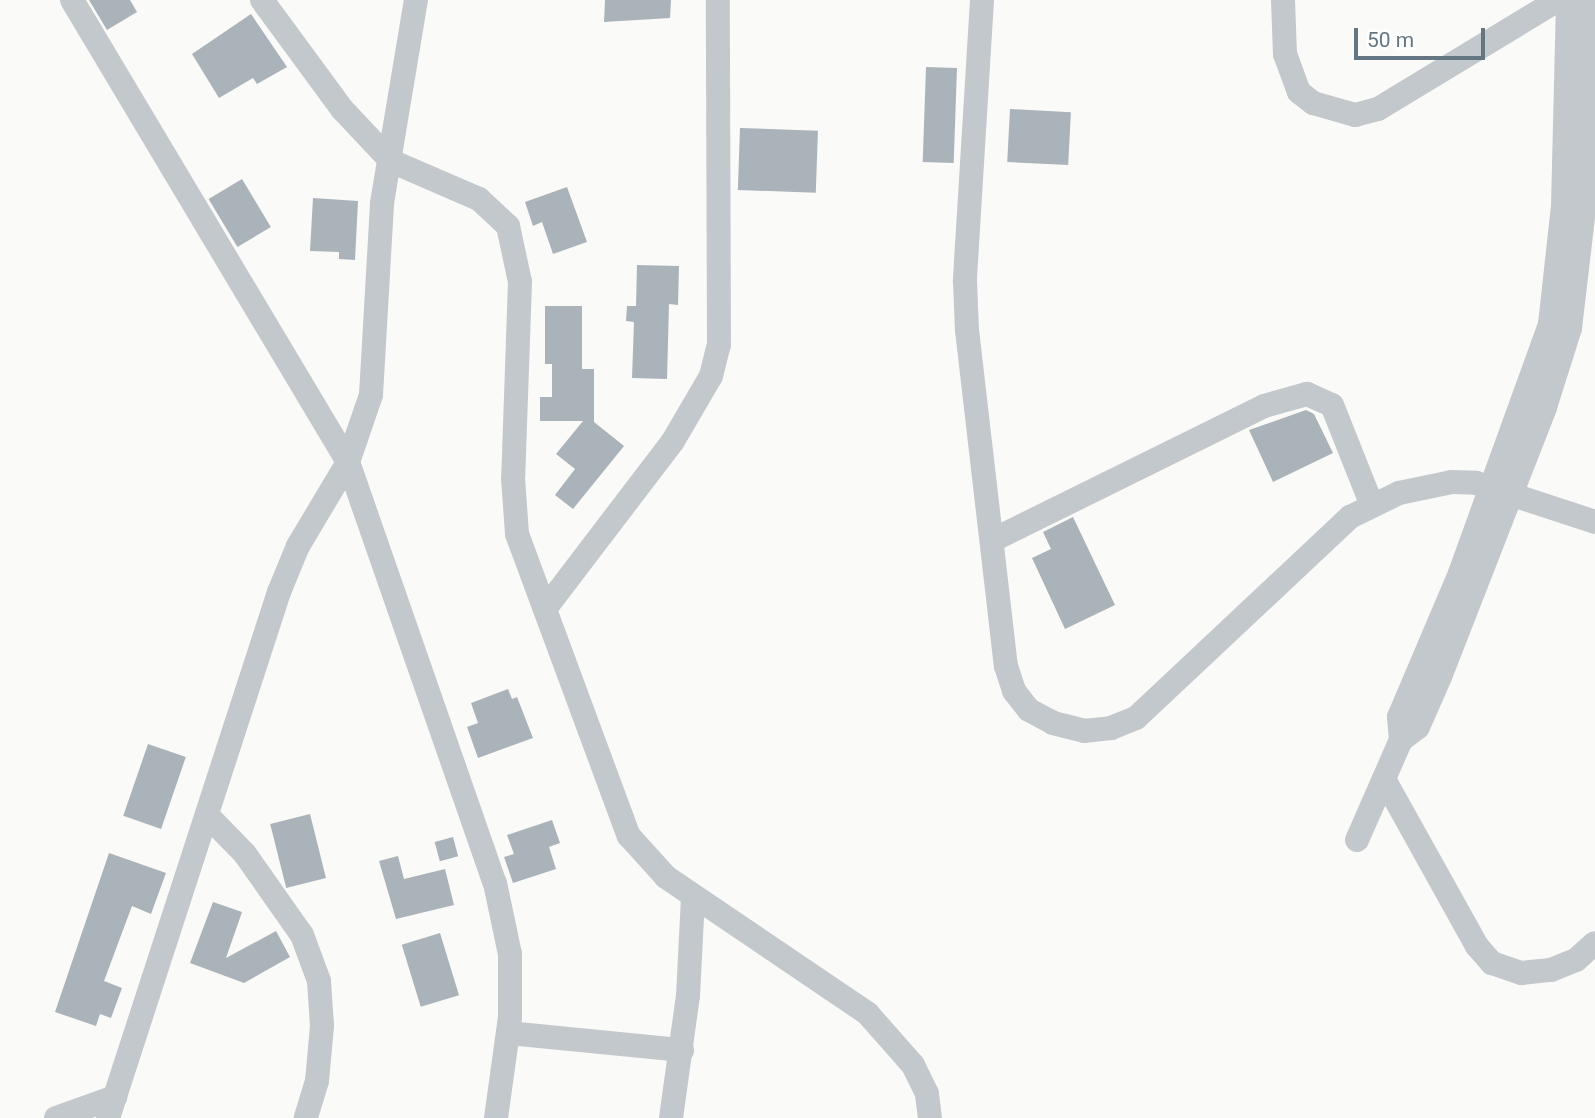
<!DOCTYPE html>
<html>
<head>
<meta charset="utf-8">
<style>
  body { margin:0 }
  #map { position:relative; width:1595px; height:1118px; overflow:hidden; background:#fafaf8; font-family:Roboto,sans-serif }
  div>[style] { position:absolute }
  .building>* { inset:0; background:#aab3b9; transform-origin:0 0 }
  .minor>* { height:24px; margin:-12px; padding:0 12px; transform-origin:12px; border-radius:12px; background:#c3c8cc }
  span { translate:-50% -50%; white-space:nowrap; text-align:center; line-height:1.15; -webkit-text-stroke:7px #fff; paint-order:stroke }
  .scale { position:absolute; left:1354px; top:28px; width:131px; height:32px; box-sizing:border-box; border:4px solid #657683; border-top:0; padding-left:9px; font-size:21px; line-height:24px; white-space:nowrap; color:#657683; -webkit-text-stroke:5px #fff; paint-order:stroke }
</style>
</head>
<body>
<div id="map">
  <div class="building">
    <div style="clip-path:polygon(89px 0,130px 0,137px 12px,107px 30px)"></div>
    <div style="clip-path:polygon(605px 0,671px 0,670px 18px,604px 22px)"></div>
    <div style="clip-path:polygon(251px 14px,287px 67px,257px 84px,253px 78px,219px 98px,192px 54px)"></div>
    <div style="left:926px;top:67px;width:31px;height:95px;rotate:2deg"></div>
    <div style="left:1010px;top:109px;width:61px;height:53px;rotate:3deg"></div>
    <div style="left:740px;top:128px;width:78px;height:62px;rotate:2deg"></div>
    <div style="left:242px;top:179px;width:56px;height:39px;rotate:59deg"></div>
    <div style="clip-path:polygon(567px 187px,587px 242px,553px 254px,542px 222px,533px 226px,525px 202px)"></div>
    <div style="clip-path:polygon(313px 198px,358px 201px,355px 260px,339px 259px,339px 252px,310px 251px)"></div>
    <div style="clip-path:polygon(637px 265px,679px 266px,678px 305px,669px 304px,667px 379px,632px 378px,634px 322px,626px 321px,627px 306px,636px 306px)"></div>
    <div style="clip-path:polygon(545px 306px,582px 306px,582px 369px,594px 369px,594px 422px,624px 446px,573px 509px,555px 495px,575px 469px,556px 454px,583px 421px,540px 421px,540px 397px,552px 397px,552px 364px,545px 364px)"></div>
    <div style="clip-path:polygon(1306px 410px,1314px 414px,1333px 453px,1273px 482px,1249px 430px)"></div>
    <div style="clip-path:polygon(1073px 517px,1115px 605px,1065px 629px,1032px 558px,1051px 549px,1043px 532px)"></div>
    <div style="clip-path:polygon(508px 689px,512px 699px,517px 697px,533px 738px,478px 758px,467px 727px,478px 723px,471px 703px)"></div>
    <div style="left:148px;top:744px;width:40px;height:76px;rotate:19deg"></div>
    <div style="left:310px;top:814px;width:66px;height:41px;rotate:76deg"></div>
    <div style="clip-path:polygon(552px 820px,560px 843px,549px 847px,556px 869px,513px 883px,504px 857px,514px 854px,507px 835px)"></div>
    <div style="left:453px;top:837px;width:20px;height:19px;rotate:75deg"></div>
    <div style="clip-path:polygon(109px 853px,166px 873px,151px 914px,132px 906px,104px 981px,122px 988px,111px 1018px,100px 1014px,96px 1026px,55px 1012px)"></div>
    <div style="clip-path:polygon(398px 856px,404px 879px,445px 869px,454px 905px,396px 919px,379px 861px)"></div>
    <div style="clip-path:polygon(213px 902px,242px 912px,226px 958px,276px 931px,290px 957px,244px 983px,190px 963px)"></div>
    <div style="left:440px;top:933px;width:65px;height:40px;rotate:73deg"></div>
  </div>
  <div class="minor">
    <div style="left:72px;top:0;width:538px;rotate:59.15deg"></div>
    <div style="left:348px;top:462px;width:446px;rotate:70.8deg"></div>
    <div style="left:495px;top:883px;width:73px;rotate:78.1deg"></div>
    <div style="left:510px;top:954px;width:63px;rotate:90deg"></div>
    <div style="left:510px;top:1017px;width:102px;rotate:97.9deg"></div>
    <div style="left:262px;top:0;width:135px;rotate:53.7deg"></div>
    <div style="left:342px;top:109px;width:71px;rotate:46.7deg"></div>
    <div style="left:391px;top:161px;width:96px;rotate:23.4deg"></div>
    <div style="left:479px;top:199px;width:40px;rotate:43deg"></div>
    <div style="left:508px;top:226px;width:57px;rotate:77.9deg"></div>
    <div style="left:520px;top:282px;width:196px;rotate:92deg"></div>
    <div style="left:513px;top:478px;width:56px;rotate:85.9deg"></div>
    <div style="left:517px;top:534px;width:322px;rotate:69.7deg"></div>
    <div style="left:629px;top:836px;width:55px;rotate:47.9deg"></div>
    <div style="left:666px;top:877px;width:244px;rotate:34.1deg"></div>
    <div style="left:868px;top:1014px;width:68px;rotate:48.6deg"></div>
    <div style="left:913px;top:1065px;width:32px;rotate:64deg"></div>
    <div style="left:927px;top:1094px;width:24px;rotate:83deg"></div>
    <div style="left:982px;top:0;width:282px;rotate:93.5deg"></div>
    <div style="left:965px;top:281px;width:49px;rotate:87.7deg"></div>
    <div style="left:967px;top:330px;width:338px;rotate:83.4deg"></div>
    <div style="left:1006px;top:666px;width:26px;rotate:72deg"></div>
    <div style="left:1014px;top:691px;width:24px;rotate:52deg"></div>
    <div style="left:1029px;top:710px;width:27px;rotate:28deg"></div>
    <div style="left:1053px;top:723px;width:32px;rotate:14deg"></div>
    <div style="left:1084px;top:731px;width:27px;rotate:-6deg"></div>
    <div style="left:1111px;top:728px;width:27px;rotate:-22deg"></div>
    <div style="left:1136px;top:718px;width:294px;rotate:-43.2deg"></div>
    <div style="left:1350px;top:517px;width:55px;rotate:-26.1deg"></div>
    <div style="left:1399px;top:493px;width:54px;rotate:-11.7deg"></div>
    <div style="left:1452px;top:482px;width:24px;rotate:2deg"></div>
    <div style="left:1476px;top:483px;width:125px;rotate:18.1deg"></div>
    <div style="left:1283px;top:0;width:54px;rotate:87.9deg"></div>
    <div style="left:1285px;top:54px;width:40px;rotate:69.8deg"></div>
    <div style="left:1299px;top:92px;width:18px;rotate:38deg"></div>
    <div style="left:1313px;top:103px;width:44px;rotate:15.9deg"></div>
    <div style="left:1355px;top:115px;width:24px;rotate:-15deg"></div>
    <div style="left:1378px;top:109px;width:210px;rotate:-31.2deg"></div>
    <div style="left:993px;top:540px;width:302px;rotate:-26.3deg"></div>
    <div style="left:1264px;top:406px;width:45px;rotate:-15.6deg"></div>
    <div style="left:1307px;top:394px;width:27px;rotate:24deg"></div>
    <div style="left:1332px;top:405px;width:105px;rotate:68.3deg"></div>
    <div style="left:545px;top:609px;width:211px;rotate:-52.7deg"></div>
    <div style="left:673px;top:441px;width:75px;rotate:-59.7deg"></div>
    <div style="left:711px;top:376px;width:32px;rotate:-76deg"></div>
    <div style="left:719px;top:345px;width:345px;rotate:-90.2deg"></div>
    <div style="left:1401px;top:740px;width:23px;rotate:-95deg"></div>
    <div style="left:1399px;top:717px;width:156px;rotate:-67deg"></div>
    <div style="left:1460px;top:573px;width:265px;rotate:-70.1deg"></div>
    <div style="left:1550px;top:324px;width:119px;rotate:-83.7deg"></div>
    <div style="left:1563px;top:206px;width:206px;rotate:-88.6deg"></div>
    <div style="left:1384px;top:779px;width:191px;rotate:60.9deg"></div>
    <div style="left:1477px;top:946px;width:23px;rotate:49deg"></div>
    <div style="left:1492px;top:963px;width:31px;rotate:19deg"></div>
    <div style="left:1521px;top:973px;width:30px;rotate:-6deg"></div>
    <div style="left:1551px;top:970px;width:27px;rotate:-22deg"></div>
    <div style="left:1576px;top:960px;width:25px;rotate:-42deg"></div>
    <div style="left:207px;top:815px;width:54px;rotate:45.7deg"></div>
    <div style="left:245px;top:854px;width:99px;rotate:54.9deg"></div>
    <div style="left:302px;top:935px;width:49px;rotate:69.7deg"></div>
    <div style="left:319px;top:981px;width:45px;rotate:86.2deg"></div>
    <div style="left:322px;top:1026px;width:55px;rotate:95.2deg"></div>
    <div style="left:317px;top:1081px;width:39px;rotate:107deg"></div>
    <div style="left:1357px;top:840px;width:109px;rotate:-66.3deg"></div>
    <div style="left:1401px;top:740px;width:21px;rotate:-37deg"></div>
    <div style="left:1418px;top:727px;width:55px;rotate:-66.3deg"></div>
    <div style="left:1440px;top:677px;width:290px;rotate:-68.7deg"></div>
    <div style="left:1545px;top:407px;width:83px;rotate:-72.4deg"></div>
    <div style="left:1570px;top:328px;width:121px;rotate:-83.3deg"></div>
    <div style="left:1584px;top:208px;width:208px;rotate:-88.6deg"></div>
    <div style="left:508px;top:1033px;width:175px;rotate:5.6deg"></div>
    <div style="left:56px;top:1118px;width:63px;rotate:-19.6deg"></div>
    <div style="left:108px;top:1118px;width:553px;rotate:-71.99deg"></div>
    <div style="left:279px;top:592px;width:50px;rotate:-67.6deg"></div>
    <div style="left:298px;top:546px;width:98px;rotate:-59.2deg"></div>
    <div style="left:348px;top:462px;width:71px;rotate:-71.1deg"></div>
    <div style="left:371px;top:395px;width:192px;rotate:-86.7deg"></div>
    <div style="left:382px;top:203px;width:206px;rotate:-80.5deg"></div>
    <div style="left:671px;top:1118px;width:123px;rotate:-82.1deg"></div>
    <div style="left:688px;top:996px;width:100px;rotate:-87.1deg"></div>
  </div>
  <div class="scale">50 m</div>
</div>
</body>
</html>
